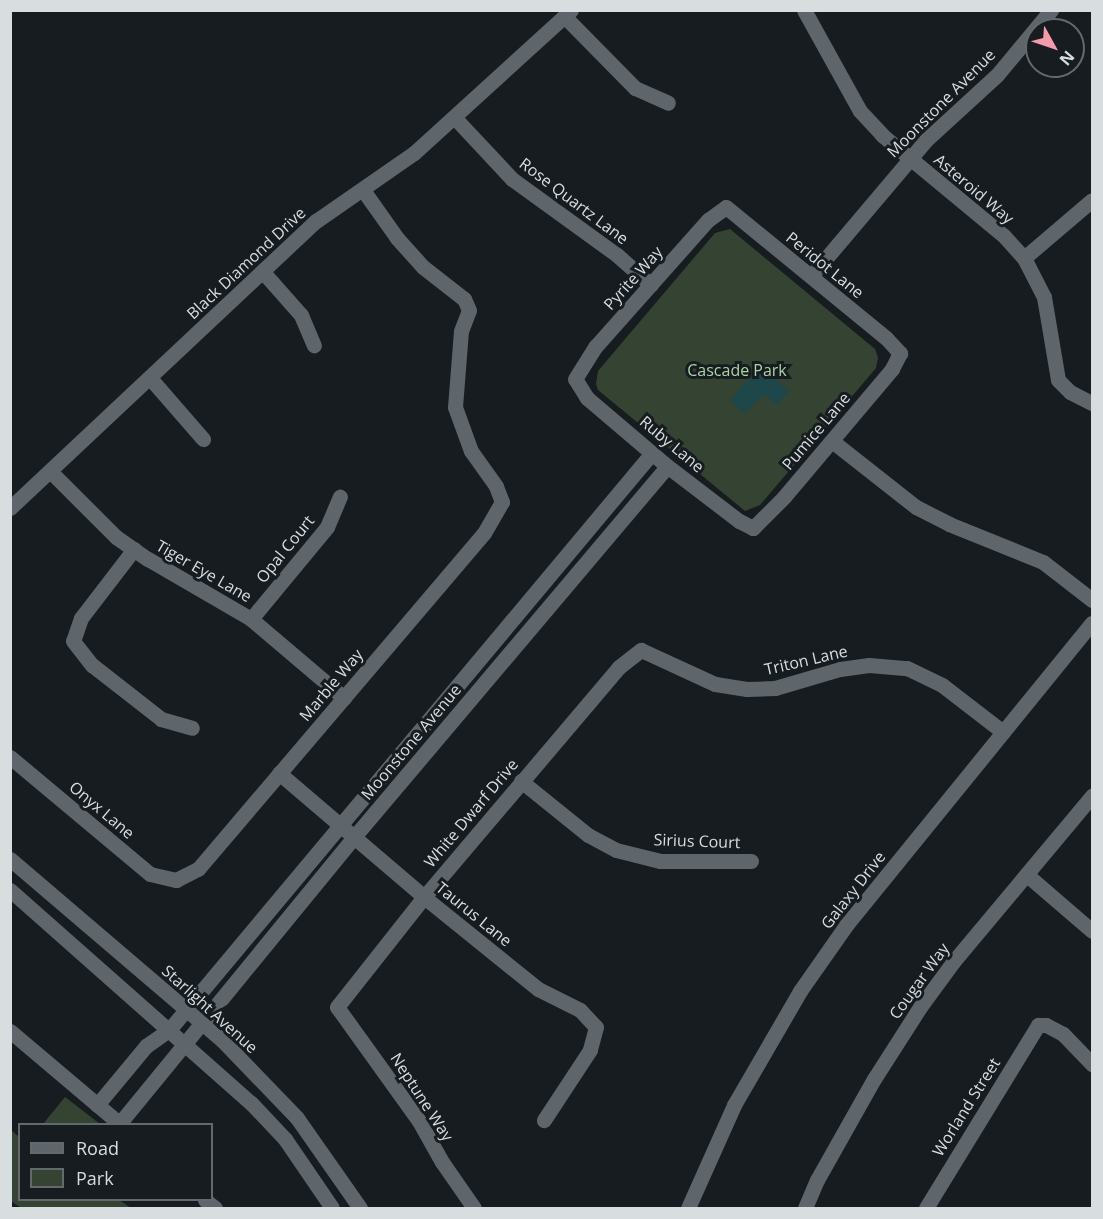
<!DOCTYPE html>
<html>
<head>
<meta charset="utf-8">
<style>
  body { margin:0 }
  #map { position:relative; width:1103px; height:1219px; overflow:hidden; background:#161c20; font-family:"Open Sans",sans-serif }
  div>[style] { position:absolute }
  .green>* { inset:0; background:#354432 }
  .water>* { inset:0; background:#1d474a }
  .minor>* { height:15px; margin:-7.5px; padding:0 7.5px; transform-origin:7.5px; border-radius:7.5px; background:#5e656b }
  span { translate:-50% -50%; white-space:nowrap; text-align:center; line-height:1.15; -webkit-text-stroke:6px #161c20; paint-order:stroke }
  .street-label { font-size:16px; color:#d8dde0 }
  .park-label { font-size:16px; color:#acd3a4 }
  .frame { position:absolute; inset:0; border:12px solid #d8dde0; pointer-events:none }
  .legend { position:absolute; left:18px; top:1123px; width:195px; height:78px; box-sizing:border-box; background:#161c20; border:2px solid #64696d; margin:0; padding:8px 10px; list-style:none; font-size:18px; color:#d8dde0 }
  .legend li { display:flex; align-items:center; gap:12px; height:30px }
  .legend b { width:30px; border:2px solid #64696d }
  .north { position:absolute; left:1025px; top:18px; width:60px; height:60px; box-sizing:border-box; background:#161c20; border:2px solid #64696d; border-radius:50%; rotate:130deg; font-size:16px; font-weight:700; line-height:24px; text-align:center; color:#d8dde0 }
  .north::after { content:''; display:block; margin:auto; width:21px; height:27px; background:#f39aab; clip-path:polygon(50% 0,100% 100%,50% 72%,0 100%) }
</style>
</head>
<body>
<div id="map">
  <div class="green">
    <div style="clip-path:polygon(730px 229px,875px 349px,878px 358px,876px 368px,760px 505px,745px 511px,598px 390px,596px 384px,598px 371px,715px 233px)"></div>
    <div style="clip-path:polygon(65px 1097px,100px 1124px,43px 1124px)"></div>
    <div style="clip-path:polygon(11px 1130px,19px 1137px,20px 1200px,119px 1200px,131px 1208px,21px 1208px,11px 1201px)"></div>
  </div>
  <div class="water">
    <div style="clip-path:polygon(760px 366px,789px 391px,777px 405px,763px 394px,745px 414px,730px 401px)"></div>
  </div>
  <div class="minor">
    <div style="left:804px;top:10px;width:115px;rotate:61deg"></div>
    <div style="left:860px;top:111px;width:33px;rotate:47deg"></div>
    <div style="left:882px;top:135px;width:158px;rotate:39.6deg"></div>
    <div style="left:1004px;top:236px;width:30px;rotate:48deg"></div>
    <div style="left:1024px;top:258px;width:44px;rotate:62.9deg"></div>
    <div style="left:1044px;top:297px;width:84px;rotate:80.4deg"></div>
    <div style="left:1058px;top:380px;width:17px;rotate:45deg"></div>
    <div style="left:1070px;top:392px;width:25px;rotate:27deg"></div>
    <div style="left:565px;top:17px;width:100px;rotate:45.4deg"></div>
    <div style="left:635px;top:88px;width:36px;rotate:24deg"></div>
    <div style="left:454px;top:117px;width:85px;rotate:46.9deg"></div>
    <div style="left:512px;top:179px;width:130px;rotate:35.9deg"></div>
    <div style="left:617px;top:255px;width:45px;rotate:41.4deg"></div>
    <div style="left:726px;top:207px;width:207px;rotate:39.3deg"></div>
    <div style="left:886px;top:338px;width:21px;rotate:47deg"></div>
    <div style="left:900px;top:353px;width:18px;rotate:117deg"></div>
    <div style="left:892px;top:369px;width:167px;rotate:130.2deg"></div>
    <div style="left:784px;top:497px;width:44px;rotate:135deg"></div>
    <div style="left:753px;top:528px;width:16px;rotate:-153deg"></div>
    <div style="left:739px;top:521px;width:91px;rotate:-142.6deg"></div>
    <div style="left:667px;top:466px;width:105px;rotate:-139.6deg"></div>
    <div style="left:587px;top:398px;width:22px;rotate:-122deg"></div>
    <div style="left:575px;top:379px;width:39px;rotate:-58deg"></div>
    <div style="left:596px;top:346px;width:169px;rotate:-48.4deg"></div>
    <div style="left:708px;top:220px;width:22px;rotate:-36deg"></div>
    <div style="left:1024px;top:258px;width:89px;rotate:-40.5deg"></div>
    <div style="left:263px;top:272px;width:57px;rotate:48.5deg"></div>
    <div style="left:301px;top:315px;width:33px;rotate:67deg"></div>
    <div style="left:811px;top:276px;width:178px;rotate:-49.8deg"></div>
    <div style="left:926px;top:140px;width:96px;rotate:-42.5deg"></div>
    <div style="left:997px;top:75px;width:85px;rotate:-50.3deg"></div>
    <div style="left:150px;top:378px;width:81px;rotate:49deg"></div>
    <div style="left:832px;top:441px;width:107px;rotate:38.2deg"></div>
    <div style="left:916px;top:507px;width:37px;rotate:27deg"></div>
    <div style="left:949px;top:524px;width:101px;rotate:22deg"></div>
    <div style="left:1043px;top:562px;width:62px;rotate:37.8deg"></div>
    <div style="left:50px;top:471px;width:93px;rotate:45deg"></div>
    <div style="left:116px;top:537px;width:39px;rotate:35deg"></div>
    <div style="left:148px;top:559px;width:119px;rotate:30.2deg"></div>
    <div style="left:251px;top:619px;width:122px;rotate:40.3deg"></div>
    <div style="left:10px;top:508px;width:420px;rotate:-43.2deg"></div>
    <div style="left:316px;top:221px;width:119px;rotate:-34.8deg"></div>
    <div style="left:414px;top:153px;width:212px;rotate:-42.3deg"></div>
    <div style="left:134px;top:549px;width:87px;rotate:127.5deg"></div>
    <div style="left:81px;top:618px;width:24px;rotate:109deg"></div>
    <div style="left:73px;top:641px;width:31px;rotate:52deg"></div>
    <div style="left:92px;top:665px;width:88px;rotate:38deg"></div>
    <div style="left:161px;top:719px;width:32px;rotate:16deg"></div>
    <div style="left:251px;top:619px;width:119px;rotate:-50.4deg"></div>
    <div style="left:327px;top:527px;width:33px;rotate:-67deg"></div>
    <div style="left:10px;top:757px;width:182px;rotate:39.9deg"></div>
    <div style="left:150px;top:874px;width:27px;rotate:13deg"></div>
    <div style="left:176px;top:880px;width:25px;rotate:-27deg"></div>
    <div style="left:198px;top:869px;width:441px;rotate:-49.6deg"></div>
    <div style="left:484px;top:533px;width:36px;rotate:-60deg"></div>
    <div style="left:502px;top:502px;width:17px;rotate:-111deg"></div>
    <div style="left:496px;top:486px;width:43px;rotate:-125.5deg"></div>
    <div style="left:471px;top:451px;width:47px;rotate:-110deg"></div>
    <div style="left:455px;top:407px;width:76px;rotate:-85.5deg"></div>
    <div style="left:461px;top:331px;width:22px;rotate:-69deg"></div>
    <div style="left:469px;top:310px;width:12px;rotate:-114deg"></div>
    <div style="left:464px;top:299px;width:52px;rotate:-142deg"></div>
    <div style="left:423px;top:267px;width:39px;rotate:-132deg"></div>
    <div style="left:397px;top:238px;width:59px;rotate:-125.3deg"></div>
    <div style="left:279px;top:773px;width:191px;rotate:40.5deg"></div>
    <div style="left:424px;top:897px;width:146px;rotate:38.9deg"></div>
    <div style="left:538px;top:989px;width:47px;rotate:26.6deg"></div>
    <div style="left:580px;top:1010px;width:23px;rotate:47deg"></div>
    <div style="left:596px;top:1027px;width:24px;rotate:105deg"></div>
    <div style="left:590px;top:1050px;width:84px;rotate:123.3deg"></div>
    <div style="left:521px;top:781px;width:86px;rotate:38.9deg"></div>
    <div style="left:588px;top:835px;width:32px;rotate:28deg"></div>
    <div style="left:616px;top:850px;width:45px;rotate:14deg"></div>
    <div style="left:660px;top:861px;width:91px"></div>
    <div style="left:10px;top:859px;width:279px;rotate:40.5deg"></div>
    <div style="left:222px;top:1040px;width:108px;rotate:46.1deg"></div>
    <div style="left:297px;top:1118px;width:110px;rotate:55deg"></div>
    <div style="left:1027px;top:875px;width:86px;rotate:40.7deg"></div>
    <div style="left:10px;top:890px;width:322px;rotate:41.5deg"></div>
    <div style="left:251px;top:1103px;width:50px;rotate:46.6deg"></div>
    <div style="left:285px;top:1139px;width:83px;rotate:55.7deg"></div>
    <div style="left:10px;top:1031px;width:144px;rotate:40.2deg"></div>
    <div style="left:97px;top:1105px;width:77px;rotate:-50.3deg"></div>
    <div style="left:146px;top:1046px;width:28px;rotate:-35deg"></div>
    <div style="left:169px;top:1030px;width:752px;rotate:-50.07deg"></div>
    <div style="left:119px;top:1124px;width:371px;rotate:-50.7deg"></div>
    <div style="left:354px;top:837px;width:485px;rotate:-49.8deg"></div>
    <div style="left:205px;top:1200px;width:13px;rotate:39deg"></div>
    <div style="left:474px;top:1208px;width:56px;rotate:-124.8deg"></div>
    <div style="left:442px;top:1162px;width:47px;rotate:-119.3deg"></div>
    <div style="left:419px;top:1121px;width:140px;rotate:-125.7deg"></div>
    <div style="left:337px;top:1007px;width:140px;rotate:-51.7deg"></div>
    <div style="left:424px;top:897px;width:302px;rotate:-49.7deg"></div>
    <div style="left:619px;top:667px;width:28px;rotate:-38deg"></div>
    <div style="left:641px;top:650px;width:81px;rotate:24.7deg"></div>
    <div style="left:715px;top:684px;width:32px;rotate:9deg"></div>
    <div style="left:747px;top:689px;width:28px;rotate:-2deg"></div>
    <div style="left:775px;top:688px;width:68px;rotate:-16.3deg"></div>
    <div style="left:840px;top:669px;width:29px;rotate:-8deg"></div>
    <div style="left:869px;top:665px;width:38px;rotate:5deg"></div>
    <div style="left:907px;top:668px;width:39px;rotate:26deg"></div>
    <div style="left:942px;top:685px;width:77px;rotate:37.6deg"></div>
    <div style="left:688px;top:1208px;width:113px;rotate:-65.9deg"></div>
    <div style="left:734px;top:1105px;width:132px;rotate:-59.9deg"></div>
    <div style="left:800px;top:991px;width:82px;rotate:-55deg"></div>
    <div style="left:847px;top:924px;width:388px;rotate:-50.9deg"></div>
    <div style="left:805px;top:1208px;width:30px;rotate:-67deg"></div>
    <div style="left:817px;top:1180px;width:116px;rotate:-60.6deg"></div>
    <div style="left:874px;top:1079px;width:85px;rotate:-57.4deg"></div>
    <div style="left:920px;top:1007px;width:56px;rotate:-53.7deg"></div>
    <div style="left:953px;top:962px;width:217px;rotate:-50.1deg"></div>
    <div style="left:926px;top:1208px;width:215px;rotate:-58.5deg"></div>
    <div style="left:1038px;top:1025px;width:8px"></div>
    <div style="left:1046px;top:1025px;width:19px;rotate:28deg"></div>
    <div style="left:1063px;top:1034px;width:42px;rotate:46deg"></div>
  </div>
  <div class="street-label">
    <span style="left:941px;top:103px;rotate:-45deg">Moonstone Avenue</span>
    <span style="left:974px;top:189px;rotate:40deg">Asteroid Way</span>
    <span style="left:574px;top:201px;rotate:37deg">Rose Quartz Lane</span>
    <span style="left:246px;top:263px;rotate:-43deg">Black Diamond Drive</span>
    <span style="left:825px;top:265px;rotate:39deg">Peridot Lane</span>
    <span style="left:633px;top:278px;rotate:-48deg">Pyrite Way</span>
    <span style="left:816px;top:431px;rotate:-50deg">Pumice Lane</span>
    <span style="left:672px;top:444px;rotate:40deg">Ruby Lane</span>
    <span style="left:285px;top:549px;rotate:-51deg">Opal Court</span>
    <span style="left:204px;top:571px;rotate:30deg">Tiger Eye Lane</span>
    <span style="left:806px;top:660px;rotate:-13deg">Triton Lane</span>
    <span style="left:331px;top:685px;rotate:-50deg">Marble Way</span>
    <span style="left:411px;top:742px;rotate:-50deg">Moonstone Avenue</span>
    <span style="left:102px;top:810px;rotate:40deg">Onyx Lane</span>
    <span style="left:471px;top:813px;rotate:-50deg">White Dwarf Drive</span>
    <span style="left:697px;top:841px;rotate:2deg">Sirius Court</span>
    <span style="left:853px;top:890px;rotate:-52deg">Galaxy Drive</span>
    <span style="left:474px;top:914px;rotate:39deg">Taurus Lane</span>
    <span style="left:919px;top:981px;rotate:-54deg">Cougar Way</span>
    <span style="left:210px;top:1009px;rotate:42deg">Starlight Avenue</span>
    <span style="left:422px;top:1097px;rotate:57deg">Neptune Way</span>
    <span style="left:966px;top:1107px;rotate:-58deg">Worland Street</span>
  </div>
  <div class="park-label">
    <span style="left:737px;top:370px">Cascade Park</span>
  </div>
  <div class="frame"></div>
  <ul class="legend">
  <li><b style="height:8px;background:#5e656b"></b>Road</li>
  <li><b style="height:16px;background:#354432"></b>Park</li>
  </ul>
  <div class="north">N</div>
</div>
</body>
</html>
